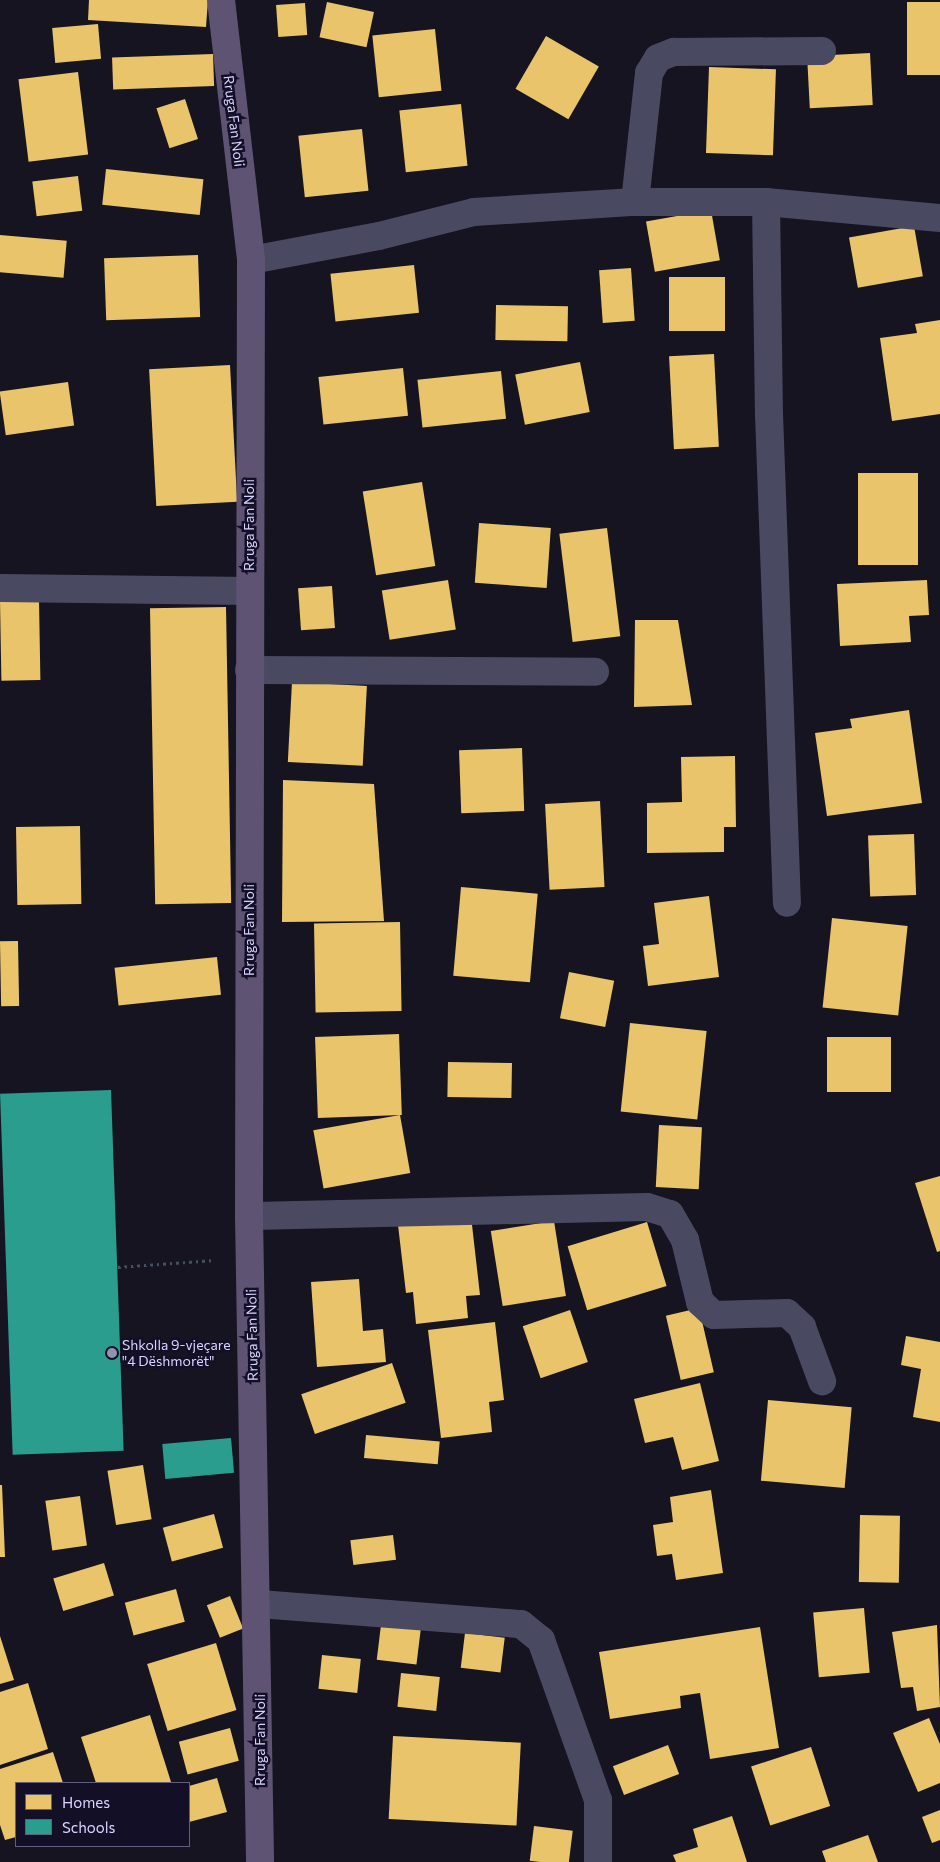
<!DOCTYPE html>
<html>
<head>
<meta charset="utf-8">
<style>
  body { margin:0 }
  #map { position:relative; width:940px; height:1862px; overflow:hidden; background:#161421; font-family:Commissioner,sans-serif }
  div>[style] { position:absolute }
  .homes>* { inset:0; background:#e9c46a; transform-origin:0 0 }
  .schools>* { inset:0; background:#2a9d8f; transform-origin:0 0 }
  .path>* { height:3px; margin-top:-1.5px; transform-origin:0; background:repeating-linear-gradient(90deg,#44505f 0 2.5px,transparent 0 6.5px) }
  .minor>* { height:28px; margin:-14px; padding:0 14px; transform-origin:14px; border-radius:14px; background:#4a4962 }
  .major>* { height:28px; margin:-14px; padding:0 14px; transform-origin:14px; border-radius:14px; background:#5e5373 }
  .dots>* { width:14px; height:14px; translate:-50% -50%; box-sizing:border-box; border:2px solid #130f26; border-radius:50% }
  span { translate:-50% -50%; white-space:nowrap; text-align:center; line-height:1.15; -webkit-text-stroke:5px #130f26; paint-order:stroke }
  .street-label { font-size:14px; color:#d9d4ff }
  .poi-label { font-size:14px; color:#d9d4ff }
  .left { translate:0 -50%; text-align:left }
  .legend { position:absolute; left:15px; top:1782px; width:175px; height:65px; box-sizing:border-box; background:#130f26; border:1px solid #625e7d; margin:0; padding:6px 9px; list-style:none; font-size:15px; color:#d9d4ff }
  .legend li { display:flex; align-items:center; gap:10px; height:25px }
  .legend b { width:25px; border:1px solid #625e7d }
</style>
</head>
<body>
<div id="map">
  <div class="homes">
    <div style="clip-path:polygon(89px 0,208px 0,206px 27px,88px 20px)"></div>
    <div style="left:327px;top:2px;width:48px;height:36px;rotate:12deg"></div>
    <div style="left:907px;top:2px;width:33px;height:73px"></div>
    <div style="left:305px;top:3px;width:32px;height:29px;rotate:86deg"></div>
    <div style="left:98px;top:24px;width:35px;height:46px;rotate:85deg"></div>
    <div style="left:435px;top:29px;width:62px;height:63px;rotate:84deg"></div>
    <div style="left:546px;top:36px;width:61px;height:61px;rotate:30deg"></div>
    <div style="left:870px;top:53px;width:52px;height:63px;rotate:87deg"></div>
    <div style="left:213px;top:54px;width:32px;height:101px;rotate:88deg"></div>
    <div style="left:709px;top:67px;width:67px;height:86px;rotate:2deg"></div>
    <div style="left:78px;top:72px;width:83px;height:60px;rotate:83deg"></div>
    <div style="left:185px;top:99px;width:42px;height:30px;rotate:72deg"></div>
    <div style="left:461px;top:104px;width:62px;height:62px;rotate:84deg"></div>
    <div style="left:362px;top:129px;width:62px;height:64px;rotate:84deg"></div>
    <div style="left:106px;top:169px;width:98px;height:36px;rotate:6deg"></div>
    <div style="left:78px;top:176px;width:35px;height:46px;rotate:83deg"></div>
    <div style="left:711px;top:210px;width:51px;height:66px;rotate:80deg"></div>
    <div style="left:914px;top:226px;width:51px;height:66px;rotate:80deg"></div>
    <div style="left:0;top:235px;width:67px;height:37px;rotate:5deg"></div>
    <div style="left:198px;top:255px;width:62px;height:94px;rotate:88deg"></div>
    <div style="left:414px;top:265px;width:48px;height:84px;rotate:84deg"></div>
    <div style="left:631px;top:268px;width:53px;height:32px;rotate:86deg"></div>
    <div style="left:669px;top:277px;width:56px;height:54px"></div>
    <div style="left:496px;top:305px;width:72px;height:35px;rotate:1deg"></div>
    <div style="clip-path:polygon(940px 320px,940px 414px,892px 421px,880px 338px,917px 333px,915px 324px)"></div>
    <div style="left:714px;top:354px;width:93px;height:45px;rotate:87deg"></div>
    <div style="left:580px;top:362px;width:51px;height:66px;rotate:79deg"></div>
    <div style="left:230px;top:365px;width:137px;height:81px;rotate:87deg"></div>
    <div style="left:403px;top:368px;width:48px;height:85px;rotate:84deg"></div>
    <div style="left:501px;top:371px;width:48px;height:84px;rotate:84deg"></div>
    <div style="left:68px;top:382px;width:44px;height:69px;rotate:82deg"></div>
    <div style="left:858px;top:473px;width:60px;height:92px"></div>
    <div style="left:422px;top:482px;width:85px;height:60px;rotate:81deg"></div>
    <div style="left:479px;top:523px;width:72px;height:60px;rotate:4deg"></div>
    <div style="left:607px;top:528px;width:109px;height:48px;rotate:83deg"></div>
    <div style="left:448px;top:580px;width:50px;height:67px;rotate:81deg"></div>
    <div style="clip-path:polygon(927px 580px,929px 615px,909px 616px,911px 642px,840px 646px,837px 584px)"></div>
    <div style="left:332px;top:586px;width:42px;height:34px;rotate:86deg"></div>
    <div style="left:39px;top:600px;width:80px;height:39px;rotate:89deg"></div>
    <div style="left:226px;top:607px;width:296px;height:76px;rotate:89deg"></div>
    <div style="clip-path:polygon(635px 620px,678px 620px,692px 705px,634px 707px)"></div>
    <div style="left:292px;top:682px;width:75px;height:80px;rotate:3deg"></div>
    <div style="clip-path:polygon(909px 710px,922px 803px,827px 816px,815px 733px,852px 728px,850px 719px)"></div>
    <div style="left:522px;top:748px;width:63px;height:63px;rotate:88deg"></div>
    <div style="clip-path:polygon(735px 756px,736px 827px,724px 827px,724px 852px,647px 853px,647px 803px,682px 802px,681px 757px)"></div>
    <div style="clip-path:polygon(283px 780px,374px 784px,384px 921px,282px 922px)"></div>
    <div style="left:600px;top:801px;width:86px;height:55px;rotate:87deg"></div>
    <div style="left:80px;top:826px;width:78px;height:64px;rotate:89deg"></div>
    <div style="left:914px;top:834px;width:61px;height:46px;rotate:88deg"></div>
    <div style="left:461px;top:887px;width:77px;height:89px;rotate:5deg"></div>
    <div style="clip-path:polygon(709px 896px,719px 977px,648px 986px,643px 946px,659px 944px,654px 903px)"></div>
    <div style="left:832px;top:918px;width:76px;height:90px;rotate:6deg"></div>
    <div style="left:400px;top:922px;width:89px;height:86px;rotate:89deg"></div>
    <div style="left:18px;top:941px;width:65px;height:18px;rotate:89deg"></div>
    <div style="left:217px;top:957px;width:38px;height:103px;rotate:84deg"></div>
    <div style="left:569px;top:972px;width:46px;height:47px;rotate:11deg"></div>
    <div style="left:630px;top:1023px;width:77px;height:89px;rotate:6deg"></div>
    <div style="left:399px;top:1034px;width:81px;height:84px;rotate:88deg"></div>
    <div style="left:891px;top:1037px;width:55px;height:64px;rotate:90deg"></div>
    <div style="left:448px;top:1062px;width:64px;height:35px;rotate:1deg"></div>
    <div style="left:400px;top:1115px;width:59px;height:88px;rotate:80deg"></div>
    <div style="left:659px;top:1125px;width:43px;height:62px;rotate:3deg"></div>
    <div style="clip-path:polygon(940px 1176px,940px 1251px,937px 1252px,915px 1183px)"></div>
    <div style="clip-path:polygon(471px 1216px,480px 1295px,466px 1296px,468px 1318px,416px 1324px,413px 1292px,406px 1293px,398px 1225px)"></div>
    <div style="left:554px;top:1221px;width:76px;height:64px;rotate:81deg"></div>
    <div style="left:647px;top:1222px;width:67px;height:83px;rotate:73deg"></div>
    <div style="clip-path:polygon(359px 1279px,363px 1331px,383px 1329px,386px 1362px,317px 1367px,311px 1282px)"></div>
    <div style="left:699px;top:1308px;width:66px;height:34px;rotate:77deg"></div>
    <div style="left:570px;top:1310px;width:55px;height:50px;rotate:71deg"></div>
    <div style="clip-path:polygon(495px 1322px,504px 1400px,489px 1402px,492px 1432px,441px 1438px,428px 1330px)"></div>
    <div style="clip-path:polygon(906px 1336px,940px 1342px,940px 1422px,913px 1417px,921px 1369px,901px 1365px)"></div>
    <div style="left:392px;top:1363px;width:42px;height:96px;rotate:71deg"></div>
    <div style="clip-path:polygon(700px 1383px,719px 1461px,682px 1470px,673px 1437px,645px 1443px,634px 1399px)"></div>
    <div style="left:768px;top:1400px;width:84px;height:81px;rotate:5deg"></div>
    <div style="left:366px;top:1435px;width:74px;height:23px;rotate:5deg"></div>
    <div style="left:143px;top:1465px;width:55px;height:36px;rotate:81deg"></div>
    <div style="clip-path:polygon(0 1485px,2px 1485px,5px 1557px,0 1557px)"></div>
    <div style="clip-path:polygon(711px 1490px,723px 1573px,676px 1580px,672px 1554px,657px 1556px,653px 1525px,673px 1522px,670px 1497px)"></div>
    <div style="left:80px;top:1496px;width:50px;height:35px;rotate:82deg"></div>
    <div style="left:214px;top:1514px;width:35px;height:53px;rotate:75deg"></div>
    <div style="left:860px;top:1515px;width:40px;height:67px;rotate:1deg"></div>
    <div style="left:393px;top:1535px;width:25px;height:43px;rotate:83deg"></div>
    <div style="left:104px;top:1563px;width:34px;height:53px;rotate:73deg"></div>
    <div style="left:176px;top:1589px;width:34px;height:53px;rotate:75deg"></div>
    <div style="left:230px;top:1596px;width:35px;height:25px;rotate:68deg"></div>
    <div style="left:864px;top:1608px;width:65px;height:51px;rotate:85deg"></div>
    <div style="left:381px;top:1625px;width:40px;height:35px;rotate:7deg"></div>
    <div style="clip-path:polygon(937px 1625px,940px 1707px,917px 1711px,913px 1687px,901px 1688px,892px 1632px)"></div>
    <div style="clip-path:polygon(760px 1627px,779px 1748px,710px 1759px,700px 1693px,680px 1696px,681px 1708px,610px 1719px,599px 1652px)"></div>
    <div style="left:465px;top:1633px;width:40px;height:35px;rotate:7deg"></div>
    <div style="clip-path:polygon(0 1636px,14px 1680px,0 1684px)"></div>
    <div style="left:216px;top:1643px;width:70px;height:72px;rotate:73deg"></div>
    <div style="left:322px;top:1655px;width:39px;height:34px;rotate:6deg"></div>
    <div style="left:401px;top:1673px;width:39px;height:34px;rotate:6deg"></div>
    <div style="clip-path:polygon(28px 1683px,48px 1749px,0 1765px,0 1692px)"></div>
    <div style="clip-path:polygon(150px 1715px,171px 1782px,96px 1783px,81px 1737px)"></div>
    <div style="clip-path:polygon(929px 1718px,940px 1744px,940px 1783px,918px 1792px,893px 1733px)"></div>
    <div style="left:230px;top:1728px;width:34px;height:53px;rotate:75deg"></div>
    <div style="left:393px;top:1736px;width:128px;height:83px;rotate:3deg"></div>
    <div style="left:668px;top:1745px;width:31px;height:59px;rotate:69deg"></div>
    <div style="left:811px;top:1747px;width:62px;height:63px;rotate:72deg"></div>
    <div style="clip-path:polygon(53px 1752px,63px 1783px,16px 1783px,16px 1837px,5px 1840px,0 1825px,0 1769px)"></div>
    <div style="clip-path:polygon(217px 1778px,227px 1812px,189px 1822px,189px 1786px)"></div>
    <div style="clip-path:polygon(940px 1810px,940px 1840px,932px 1843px,922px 1817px)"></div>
    <div style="clip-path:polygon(732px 1816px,747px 1862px,676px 1862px,673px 1855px,698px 1847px,693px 1829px)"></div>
    <div style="left:534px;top:1826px;width:39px;height:35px;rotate:7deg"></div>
    <div style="clip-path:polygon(868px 1835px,878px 1862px,826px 1862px,822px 1851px)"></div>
  </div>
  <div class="schools">
    <div style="left:111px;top:1090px;width:361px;height:111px;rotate:88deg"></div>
    <div style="left:231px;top:1438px;width:35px;height:69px;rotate:85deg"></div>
  </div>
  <div class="path">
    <div style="left:118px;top:1267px;width:97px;rotate:-4.1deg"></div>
  </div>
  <div class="minor">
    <div style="left:635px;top:202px;width:130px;rotate:-83.8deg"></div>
    <div style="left:649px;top:73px;width:17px;rotate:-59deg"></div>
    <div style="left:658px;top:58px;width:17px;rotate:-21deg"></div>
    <div style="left:674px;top:52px;width:148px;rotate:-0.4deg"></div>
    <div style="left:766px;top:202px;width:212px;rotate:89.2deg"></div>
    <div style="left:769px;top:414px;width:489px;rotate:87.9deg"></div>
    <div style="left:251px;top:260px;width:130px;rotate:-10.6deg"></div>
    <div style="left:379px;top:236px;width:98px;rotate:-14.2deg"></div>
    <div style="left:474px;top:212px;width:161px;rotate:-3.6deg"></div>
    <div style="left:635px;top:202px;width:131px"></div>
    <div style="left:766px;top:202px;width:175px;rotate:5.3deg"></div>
    <div style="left:0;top:588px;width:249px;rotate:0.7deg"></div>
    <div style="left:249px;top:670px;width:346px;rotate:0.3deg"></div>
    <div style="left:249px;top:1216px;width:398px;rotate:-1.3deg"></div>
    <div style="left:647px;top:1207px;width:24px;rotate:17deg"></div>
    <div style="left:670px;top:1214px;width:30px;rotate:60deg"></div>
    <div style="left:685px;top:1240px;width:64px;rotate:76.4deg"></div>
    <div style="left:700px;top:1302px;width:19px;rotate:43deg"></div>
    <div style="left:714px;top:1315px;width:73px;rotate:-1.6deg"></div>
    <div style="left:787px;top:1313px;width:21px;rotate:43deg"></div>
    <div style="left:802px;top:1327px;width:58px;rotate:69.7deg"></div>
    <div style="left:259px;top:1604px;width:263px;rotate:4.4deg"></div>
    <div style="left:521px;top:1624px;width:26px;rotate:39deg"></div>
    <div style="left:541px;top:1640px;width:170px;rotate:70.4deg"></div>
    <div style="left:598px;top:1800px;width:62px;rotate:90deg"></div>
  </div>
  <div class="major">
    <div style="left:221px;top:0;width:262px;rotate:83.4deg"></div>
    <div style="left:251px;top:260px;width:956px;rotate:90.12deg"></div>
    <div style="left:249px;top:1216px;width:646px;rotate:89.02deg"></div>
  </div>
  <div class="dots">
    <div style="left:112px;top:1353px;background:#9591b1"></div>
  </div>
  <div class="street-label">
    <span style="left:234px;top:121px;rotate:83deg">Rruga Fan Noli</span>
    <span style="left:249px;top:525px;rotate:-90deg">Rruga Fan Noli</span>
    <span style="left:249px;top:930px;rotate:-90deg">Rruga Fan Noli</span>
    <span style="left:252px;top:1335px;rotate:-91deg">Rruga Fan Noli</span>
    <span style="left:260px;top:1740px;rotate:-90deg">Rruga Fan Noli</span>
  </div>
  <div class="poi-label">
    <span class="left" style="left:122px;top:1353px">Shkolla 9-vjeçare<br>"4 Dëshmorët"</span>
  </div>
  <ul class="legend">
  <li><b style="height:14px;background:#e9c46a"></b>Homes</li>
  <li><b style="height:14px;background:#2a9d8f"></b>Schools</li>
  </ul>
</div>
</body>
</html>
